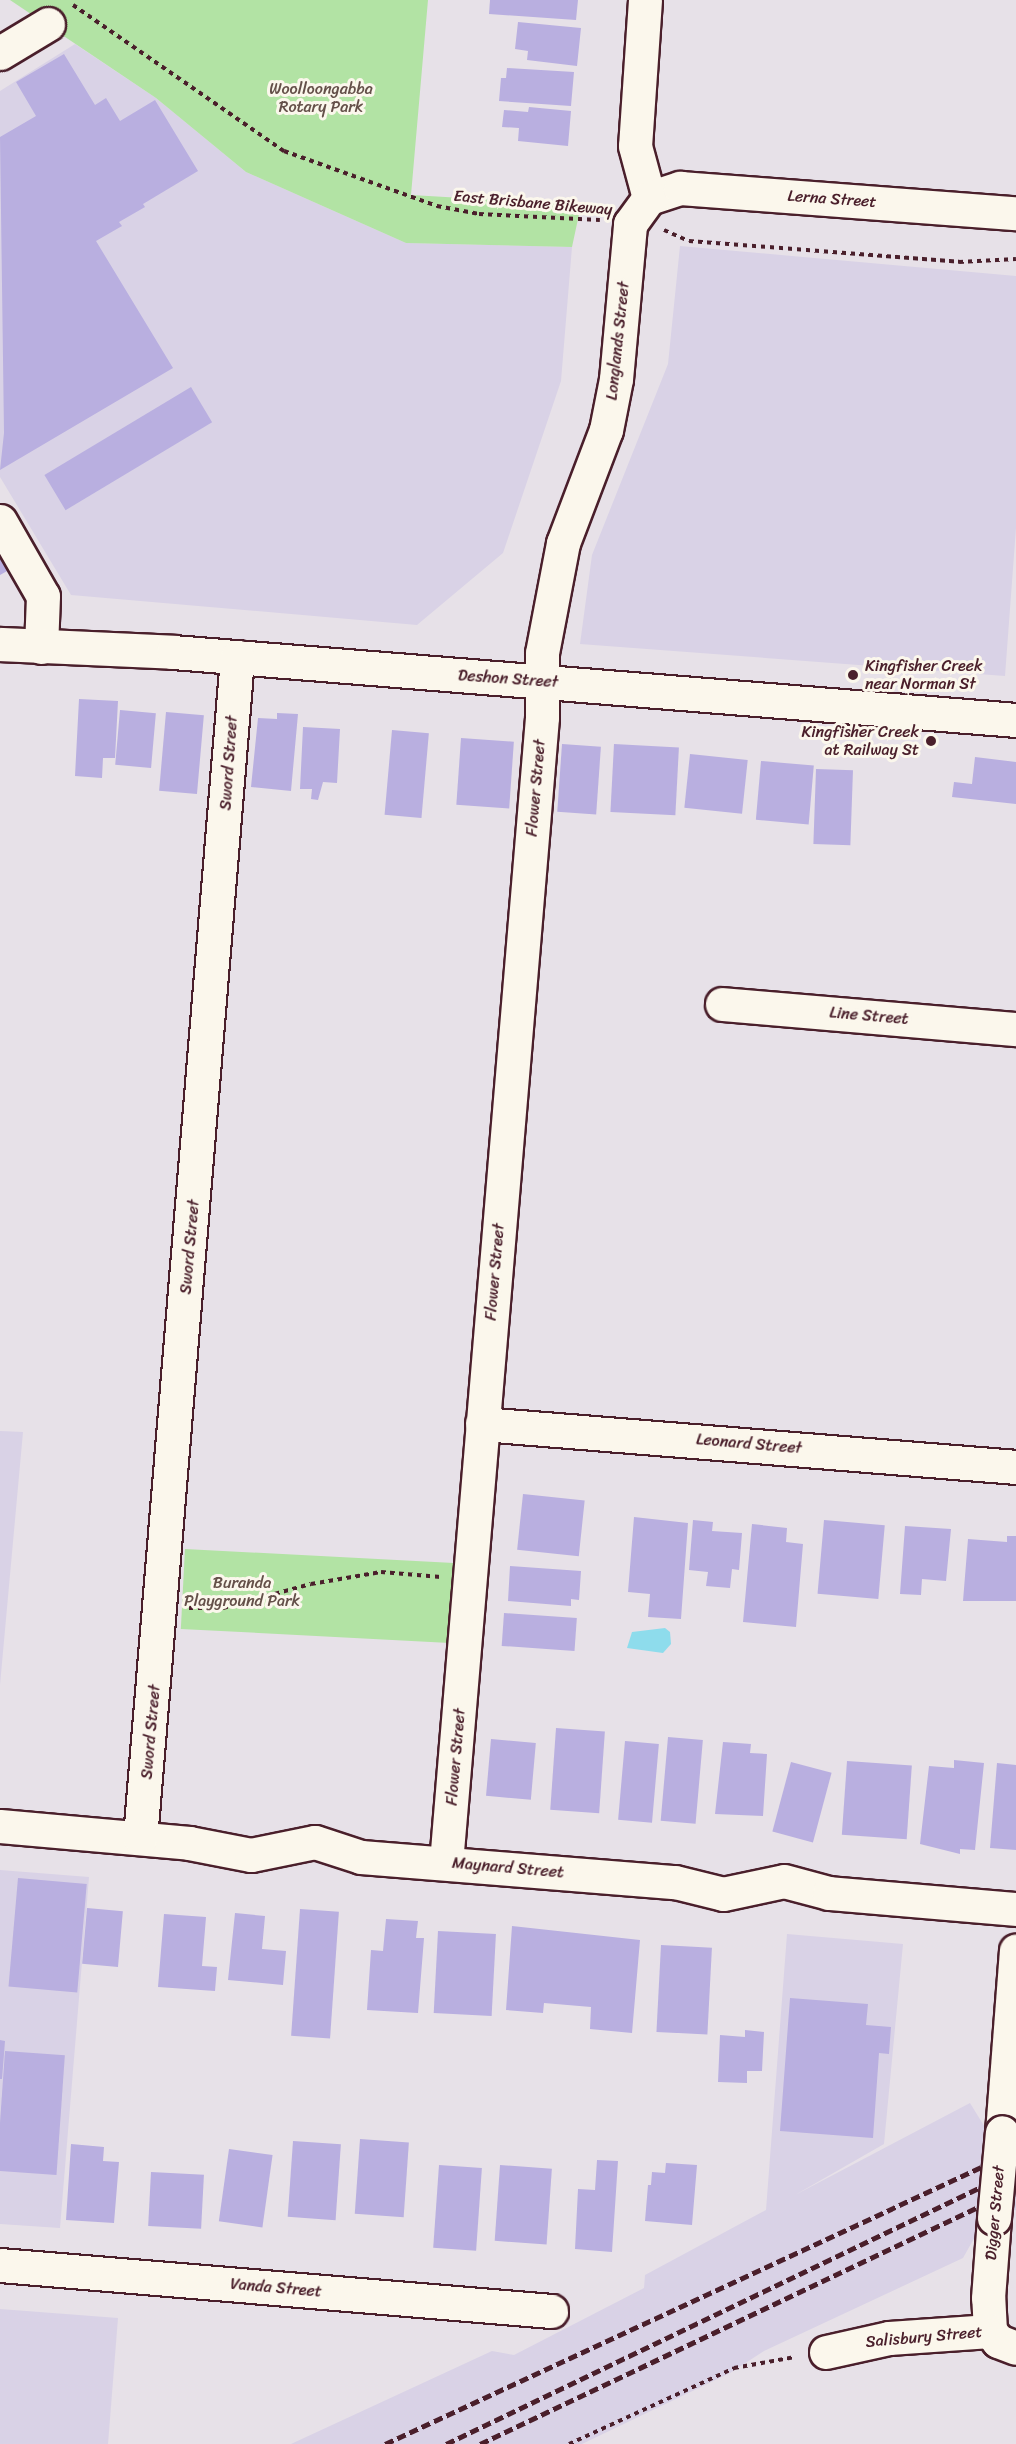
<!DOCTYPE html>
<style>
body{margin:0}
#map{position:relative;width:1016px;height:2444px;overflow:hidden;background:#e7e1e8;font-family:Sriracha,sans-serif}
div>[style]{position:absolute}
.built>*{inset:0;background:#d9d2e6}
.green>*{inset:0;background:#b2e3a4;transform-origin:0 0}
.water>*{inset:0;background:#8edcec}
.building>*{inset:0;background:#b9afe0;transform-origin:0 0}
.path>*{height:4px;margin-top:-2px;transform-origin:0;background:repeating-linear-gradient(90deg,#4a1f2b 0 4.5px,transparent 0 9px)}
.roads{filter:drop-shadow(2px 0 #4a1f2b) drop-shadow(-2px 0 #4a1f2b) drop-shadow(0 2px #4a1f2b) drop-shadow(0 -2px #4a1f2b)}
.minor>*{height:33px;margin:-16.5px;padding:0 16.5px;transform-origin:16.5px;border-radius:16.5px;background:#fbf7ec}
.rail>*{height:4.5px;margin-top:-2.25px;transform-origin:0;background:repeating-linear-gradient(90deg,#4a1f2b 0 9px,transparent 0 13.5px)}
.bridges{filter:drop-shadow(2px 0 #4a1f2b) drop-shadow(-2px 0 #4a1f2b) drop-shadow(0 2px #4a1f2b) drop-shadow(0 -2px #4a1f2b)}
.minor-bridge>*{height:33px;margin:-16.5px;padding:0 16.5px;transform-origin:16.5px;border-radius:16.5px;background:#fbf7ec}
.dots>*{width:16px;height:16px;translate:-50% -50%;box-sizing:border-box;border:3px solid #fbf7ec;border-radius:50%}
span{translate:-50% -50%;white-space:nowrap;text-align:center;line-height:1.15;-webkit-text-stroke:6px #fbf7ec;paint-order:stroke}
.park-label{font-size:16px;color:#645049}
.street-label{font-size:16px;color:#4a1f2b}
.poi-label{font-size:16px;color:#4a1f2b}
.left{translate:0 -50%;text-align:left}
.right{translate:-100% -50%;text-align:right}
</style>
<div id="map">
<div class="built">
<div style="clip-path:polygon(75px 44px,156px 98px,246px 172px,406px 243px,572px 247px,561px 381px,503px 553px,417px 625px,71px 595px,0 477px,0 91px)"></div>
<div style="clip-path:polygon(680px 246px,1016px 276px,1016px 528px,1005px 676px,580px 644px,592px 555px,668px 364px)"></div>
<div style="clip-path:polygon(0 1431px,23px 1432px,0 1685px)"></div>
<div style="clip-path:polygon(0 1870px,89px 1877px,60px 2228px,0 2224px)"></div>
<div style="clip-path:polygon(787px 1934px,903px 1944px,884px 2144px,795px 2195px,970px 2103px,986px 2129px,1016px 2120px,1016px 2210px,977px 2222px,976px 2235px,963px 2258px,764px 2351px,730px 2373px,582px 2444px,291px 2444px,492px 2351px,514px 2355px,644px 2288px,645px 2275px,766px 2210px)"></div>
<div style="clip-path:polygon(0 2309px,118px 2318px,108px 2444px,0 2444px)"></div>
</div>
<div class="green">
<div style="clip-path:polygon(10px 0,428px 0,411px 195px,581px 205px,572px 247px,406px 243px,246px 172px,156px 98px)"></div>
<div style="left:185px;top:1549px;width:274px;height:80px;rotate:3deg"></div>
</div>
<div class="water">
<div style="clip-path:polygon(665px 1628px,670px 1632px,671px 1644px,663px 1653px,627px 1648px,632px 1632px)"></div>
</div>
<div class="building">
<div style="clip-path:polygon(490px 0,578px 0,576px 20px,489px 14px)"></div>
<div style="clip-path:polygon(518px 22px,581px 28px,577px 66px,527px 60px,528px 51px,515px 49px)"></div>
<div style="clip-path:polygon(64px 54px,95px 105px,106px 98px,120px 121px,155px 100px,198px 171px,143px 204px,145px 207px,119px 222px,122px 226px,96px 241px,173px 368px,0 470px,4px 433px,0 137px,36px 116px,16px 82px)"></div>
<div style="clip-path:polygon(507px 68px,574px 72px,571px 106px,499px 101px,501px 78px,506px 78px)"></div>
<div style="clip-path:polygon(529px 107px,571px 111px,568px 146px,518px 141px,519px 128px,502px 127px,504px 110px,528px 112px)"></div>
<div style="left:191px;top:387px;width:41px;height:171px;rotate:59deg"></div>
<div style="clip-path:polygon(0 554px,9px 570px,0 575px)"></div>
<div style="clip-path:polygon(79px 699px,118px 701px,115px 758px,103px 758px,102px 778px,75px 776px)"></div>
<div style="left:120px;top:710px;width:36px;height:55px;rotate:5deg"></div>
<div style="left:166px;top:712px;width:38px;height:79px;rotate:5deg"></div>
<div style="clip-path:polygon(277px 713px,298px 714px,291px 791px,251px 787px,258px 718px,277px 719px)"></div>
<div style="clip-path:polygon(303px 727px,340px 729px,337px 783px,323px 782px,318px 800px,311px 799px,312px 789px,300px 789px)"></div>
<div style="left:392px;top:730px;width:37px;height:85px;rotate:5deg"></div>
<div style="left:461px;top:738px;width:53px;height:67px;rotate:4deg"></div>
<div style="left:562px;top:744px;width:39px;height:68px;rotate:4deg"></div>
<div style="left:614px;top:744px;width:65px;height:68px;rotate:3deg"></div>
<div style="left:690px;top:754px;width:58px;height:54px;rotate:6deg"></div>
<div style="clip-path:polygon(975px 757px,1016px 762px,1016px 804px,952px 797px,954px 782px,972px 784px)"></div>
<div style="left:761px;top:761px;width:53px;height:59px;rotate:5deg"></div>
<div style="left:816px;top:769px;width:37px;height:75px;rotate:2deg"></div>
<div style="left:523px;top:1494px;width:62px;height:56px;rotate:6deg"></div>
<div style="clip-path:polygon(634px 1517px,688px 1523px,681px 1619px,648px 1617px,650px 1594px,628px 1592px)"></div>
<div style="clip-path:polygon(693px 1520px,713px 1522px,712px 1531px,742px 1533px,739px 1570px,732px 1569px,730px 1588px,706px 1586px,708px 1572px,689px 1570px)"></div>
<div style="left:824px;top:1520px;width:61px;height:74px;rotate:5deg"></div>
<div style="clip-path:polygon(752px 1524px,787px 1528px,786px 1542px,803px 1544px,796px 1627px,743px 1622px)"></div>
<div style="clip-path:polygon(905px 1526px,951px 1529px,946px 1581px,922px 1579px,921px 1595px,900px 1594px)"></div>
<div style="clip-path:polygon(1007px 1536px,1016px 1536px,1016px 1601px,963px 1601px,968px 1539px,1007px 1542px)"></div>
<div style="clip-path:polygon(510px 1566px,581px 1571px,579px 1600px,571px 1599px,571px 1606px,508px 1601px)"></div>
<div style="left:504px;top:1613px;width:73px;height:33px;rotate:4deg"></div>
<div style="left:556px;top:1728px;width:49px;height:82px;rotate:4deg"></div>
<div style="left:668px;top:1737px;width:35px;height:84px;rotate:5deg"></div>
<div style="left:491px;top:1739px;width:45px;height:57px;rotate:5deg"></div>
<div style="left:625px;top:1741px;width:34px;height:79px;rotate:5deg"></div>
<div style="clip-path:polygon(723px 1742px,751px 1744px,750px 1753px,767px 1754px,763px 1816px,715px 1814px)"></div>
<div style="clip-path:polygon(954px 1760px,984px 1763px,975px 1850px,960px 1849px,960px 1854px,920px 1844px,929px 1766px,954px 1768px)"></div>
<div style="left:847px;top:1761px;width:65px;height:74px;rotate:4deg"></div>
<div style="left:791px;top:1762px;width:42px;height:72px;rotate:15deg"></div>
<div style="clip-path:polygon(997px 1763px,1016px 1765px,1016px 1850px,990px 1848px)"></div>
<div style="left:18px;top:1878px;width:69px;height:109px;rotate:5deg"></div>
<div style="left:87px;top:1908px;width:36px;height:56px;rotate:5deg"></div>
<div style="left:300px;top:1909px;width:39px;height:127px;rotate:4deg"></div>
<div style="clip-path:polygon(235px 1913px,265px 1916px,262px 1949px,286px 1951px,283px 1985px,228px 1980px)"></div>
<div style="clip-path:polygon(164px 1914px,206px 1917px,202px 1966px,217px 1967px,215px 1991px,158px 1987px)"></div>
<div style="clip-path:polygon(386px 1919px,418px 1921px,416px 1938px,424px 1938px,418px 2013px,367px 2010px,371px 1950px,383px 1951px)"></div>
<div style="clip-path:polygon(512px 1926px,640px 1940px,632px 2033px,590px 2029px,591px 2007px,544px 2003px,543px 2013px,506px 2010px)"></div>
<div style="left:438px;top:1931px;width:58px;height:82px;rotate:3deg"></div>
<div style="left:661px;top:1945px;width:51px;height:87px;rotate:3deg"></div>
<div style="clip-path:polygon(790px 1998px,868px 2004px,866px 2025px,891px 2027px,889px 2054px,879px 2053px,873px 2138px,780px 2131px)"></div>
<div style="clip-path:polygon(745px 2030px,764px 2032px,762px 2071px,747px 2071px,747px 2083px,718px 2082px,720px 2035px,745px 2037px)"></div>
<div style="clip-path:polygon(0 2040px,5px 2041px,2px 2079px,0 2079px)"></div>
<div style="left:5px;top:2051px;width:60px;height:120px;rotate:4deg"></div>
<div style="left:360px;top:2139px;width:49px;height:75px;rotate:4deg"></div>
<div style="left:293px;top:2141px;width:48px;height:76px;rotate:4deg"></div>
<div style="clip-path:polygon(71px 2144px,104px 2147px,103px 2161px,119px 2162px,114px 2223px,66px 2220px)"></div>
<div style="left:229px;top:2149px;width:44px;height:73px;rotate:8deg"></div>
<div style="clip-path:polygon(597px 2160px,618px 2161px,612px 2252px,575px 2249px,578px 2189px,595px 2190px)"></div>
<div style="clip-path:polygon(666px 2163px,697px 2165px,692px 2225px,645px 2221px,648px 2185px,651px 2185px,652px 2172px,665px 2173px)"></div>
<div style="left:439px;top:2165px;width:43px;height:83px;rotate:4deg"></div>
<div style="left:500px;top:2165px;width:52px;height:76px;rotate:4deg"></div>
<div style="left:151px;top:2172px;width:53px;height:54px;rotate:3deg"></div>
</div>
<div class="path">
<div style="left:73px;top:5px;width:257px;rotate:34.7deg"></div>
<div style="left:284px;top:151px;width:163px;rotate:19.8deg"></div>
<div style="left:437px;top:206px;width:43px;rotate:10.8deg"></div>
<div style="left:479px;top:214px;width:121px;rotate:2.8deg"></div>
<div style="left:664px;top:230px;width:27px;rotate:24deg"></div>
<div style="left:689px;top:241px;width:271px;rotate:4.4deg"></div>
<div style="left:959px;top:262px;width:57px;rotate:-3deg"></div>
<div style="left:189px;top:1608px;width:34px"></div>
<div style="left:223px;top:1608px;width:91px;rotate:-15.3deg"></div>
<div style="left:311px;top:1584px;width:71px;rotate:-9.7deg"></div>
<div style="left:381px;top:1572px;width:60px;rotate:4.8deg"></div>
<div style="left:569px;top:2444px;width:182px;rotate:-24.7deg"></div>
<div style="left:734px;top:2368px;width:62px;rotate:-10.2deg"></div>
</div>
<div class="roads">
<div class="minor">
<div style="left:645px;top:0;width:146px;rotate:93.9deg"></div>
<div style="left:635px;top:146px;width:54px;rotate:74.9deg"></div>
<div style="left:0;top:53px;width:56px;rotate:-31.1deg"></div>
<div style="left:0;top:521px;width:86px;rotate:60.2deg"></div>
<div style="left:43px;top:596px;width:51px;rotate:92.2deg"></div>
<div style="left:0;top:644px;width:173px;rotate:2.6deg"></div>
<div style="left:173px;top:652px;width:846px;rotate:4.61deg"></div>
<div style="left:722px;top:1004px;width:295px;rotate:4.9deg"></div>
<div style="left:482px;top:1424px;width:536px;rotate:4.6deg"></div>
<div style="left:0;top:1826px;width:190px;rotate:5.1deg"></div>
<div style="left:189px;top:1843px;width:63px;rotate:11deg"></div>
<div style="left:251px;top:1855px;width:65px;rotate:-11.5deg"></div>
<div style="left:315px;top:1842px;width:48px;rotate:18.1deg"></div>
<div style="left:361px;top:1857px;width:315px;rotate:4.6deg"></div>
<div style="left:675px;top:1882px;width:49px;rotate:14deg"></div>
<div style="left:723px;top:1894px;width:62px;rotate:-12deg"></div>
<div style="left:784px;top:1881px;width:47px;rotate:14.9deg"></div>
<div style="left:829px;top:1893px;width:188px;rotate:4.9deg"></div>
<div style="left:140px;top:1838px;width:1185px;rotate:-85.3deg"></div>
<div style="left:446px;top:1863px;width:1150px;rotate:-85.21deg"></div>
<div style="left:542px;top:717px;width:64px;rotate:-90deg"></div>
<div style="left:542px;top:653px;width:112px;rotate:-79.2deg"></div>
<div style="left:563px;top:543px;width:121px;rotate:-69.2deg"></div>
<div style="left:606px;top:430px;width:52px;rotate:-78.9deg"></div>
<div style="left:616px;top:379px;width:156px;rotate:-84.8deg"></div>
<div style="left:630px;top:224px;width:32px;rotate:-54deg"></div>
<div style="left:649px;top:198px;width:33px;rotate:-18deg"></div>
<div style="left:680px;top:188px;width:337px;rotate:4.3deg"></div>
<div style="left:1002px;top:2132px;width:182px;rotate:-85.6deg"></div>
<div style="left:0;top:2265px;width:553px;rotate:4.77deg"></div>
<div style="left:990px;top:2331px;width:33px;rotate:-93deg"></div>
<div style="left:988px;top:2298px;width:80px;rotate:-85.7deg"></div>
<div style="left:826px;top:2352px;width:65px;rotate:-12.5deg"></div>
<div style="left:889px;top:2338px;width:101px;rotate:-4deg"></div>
<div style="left:990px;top:2331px;width:13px;rotate:51deg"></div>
<div style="left:998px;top:2341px;width:19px;rotate:21deg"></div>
</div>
</div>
<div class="rail">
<div style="left:385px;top:2444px;width:696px;rotate:-24.91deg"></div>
<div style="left:446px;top:2444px;width:632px;rotate:-25.67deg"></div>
<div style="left:480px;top:2444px;width:594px;rotate:-25.44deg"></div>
</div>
<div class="bridges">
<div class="minor-bridge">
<div style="left:994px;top:2218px;width:86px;rotate:-84.7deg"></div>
</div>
</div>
<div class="dots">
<div style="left:853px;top:675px;background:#4a1f2b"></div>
<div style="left:931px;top:741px;background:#4a1f2b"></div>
</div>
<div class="park-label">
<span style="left:321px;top:98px">Woolloongabba<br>Rotary Park</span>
<span style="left:242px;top:1592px">Buranda<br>Playground Park</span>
</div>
<div class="street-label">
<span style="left:832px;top:199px;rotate:4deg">Lerna Street</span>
<span style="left:533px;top:203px;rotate:5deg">East Brisbane Bikeway</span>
<span style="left:618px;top:341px;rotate:-84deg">Longlands Street</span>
<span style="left:508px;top:679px;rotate:4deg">Deshon Street</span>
<span style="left:229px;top:763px;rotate:-86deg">Sword Street</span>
<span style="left:536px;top:788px;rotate:-85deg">Flower Street</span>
<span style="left:869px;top:1016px;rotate:5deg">Line Street</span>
<span style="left:190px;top:1247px;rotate:-85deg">Sword Street</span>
<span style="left:495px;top:1272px;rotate:-85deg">Flower Street</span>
<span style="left:749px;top:1444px;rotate:5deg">Leonard Street</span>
<span style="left:151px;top:1732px;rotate:-85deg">Sword Street</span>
<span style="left:456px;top:1757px;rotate:-85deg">Flower Street</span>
<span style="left:508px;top:1868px;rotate:5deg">Maynard Street</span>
<span style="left:995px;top:2213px;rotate:-85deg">Digger Street</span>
<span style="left:276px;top:2288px;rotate:5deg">Vanda Street</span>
<span style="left:924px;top:2337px;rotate:-5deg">Salisbury Street</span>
</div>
<div class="poi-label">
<span class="left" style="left:865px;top:675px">Kingfisher Creek<br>near Norman St</span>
<span class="right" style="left:919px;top:741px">Kingfisher Creek<br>at Railway St</span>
</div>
</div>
